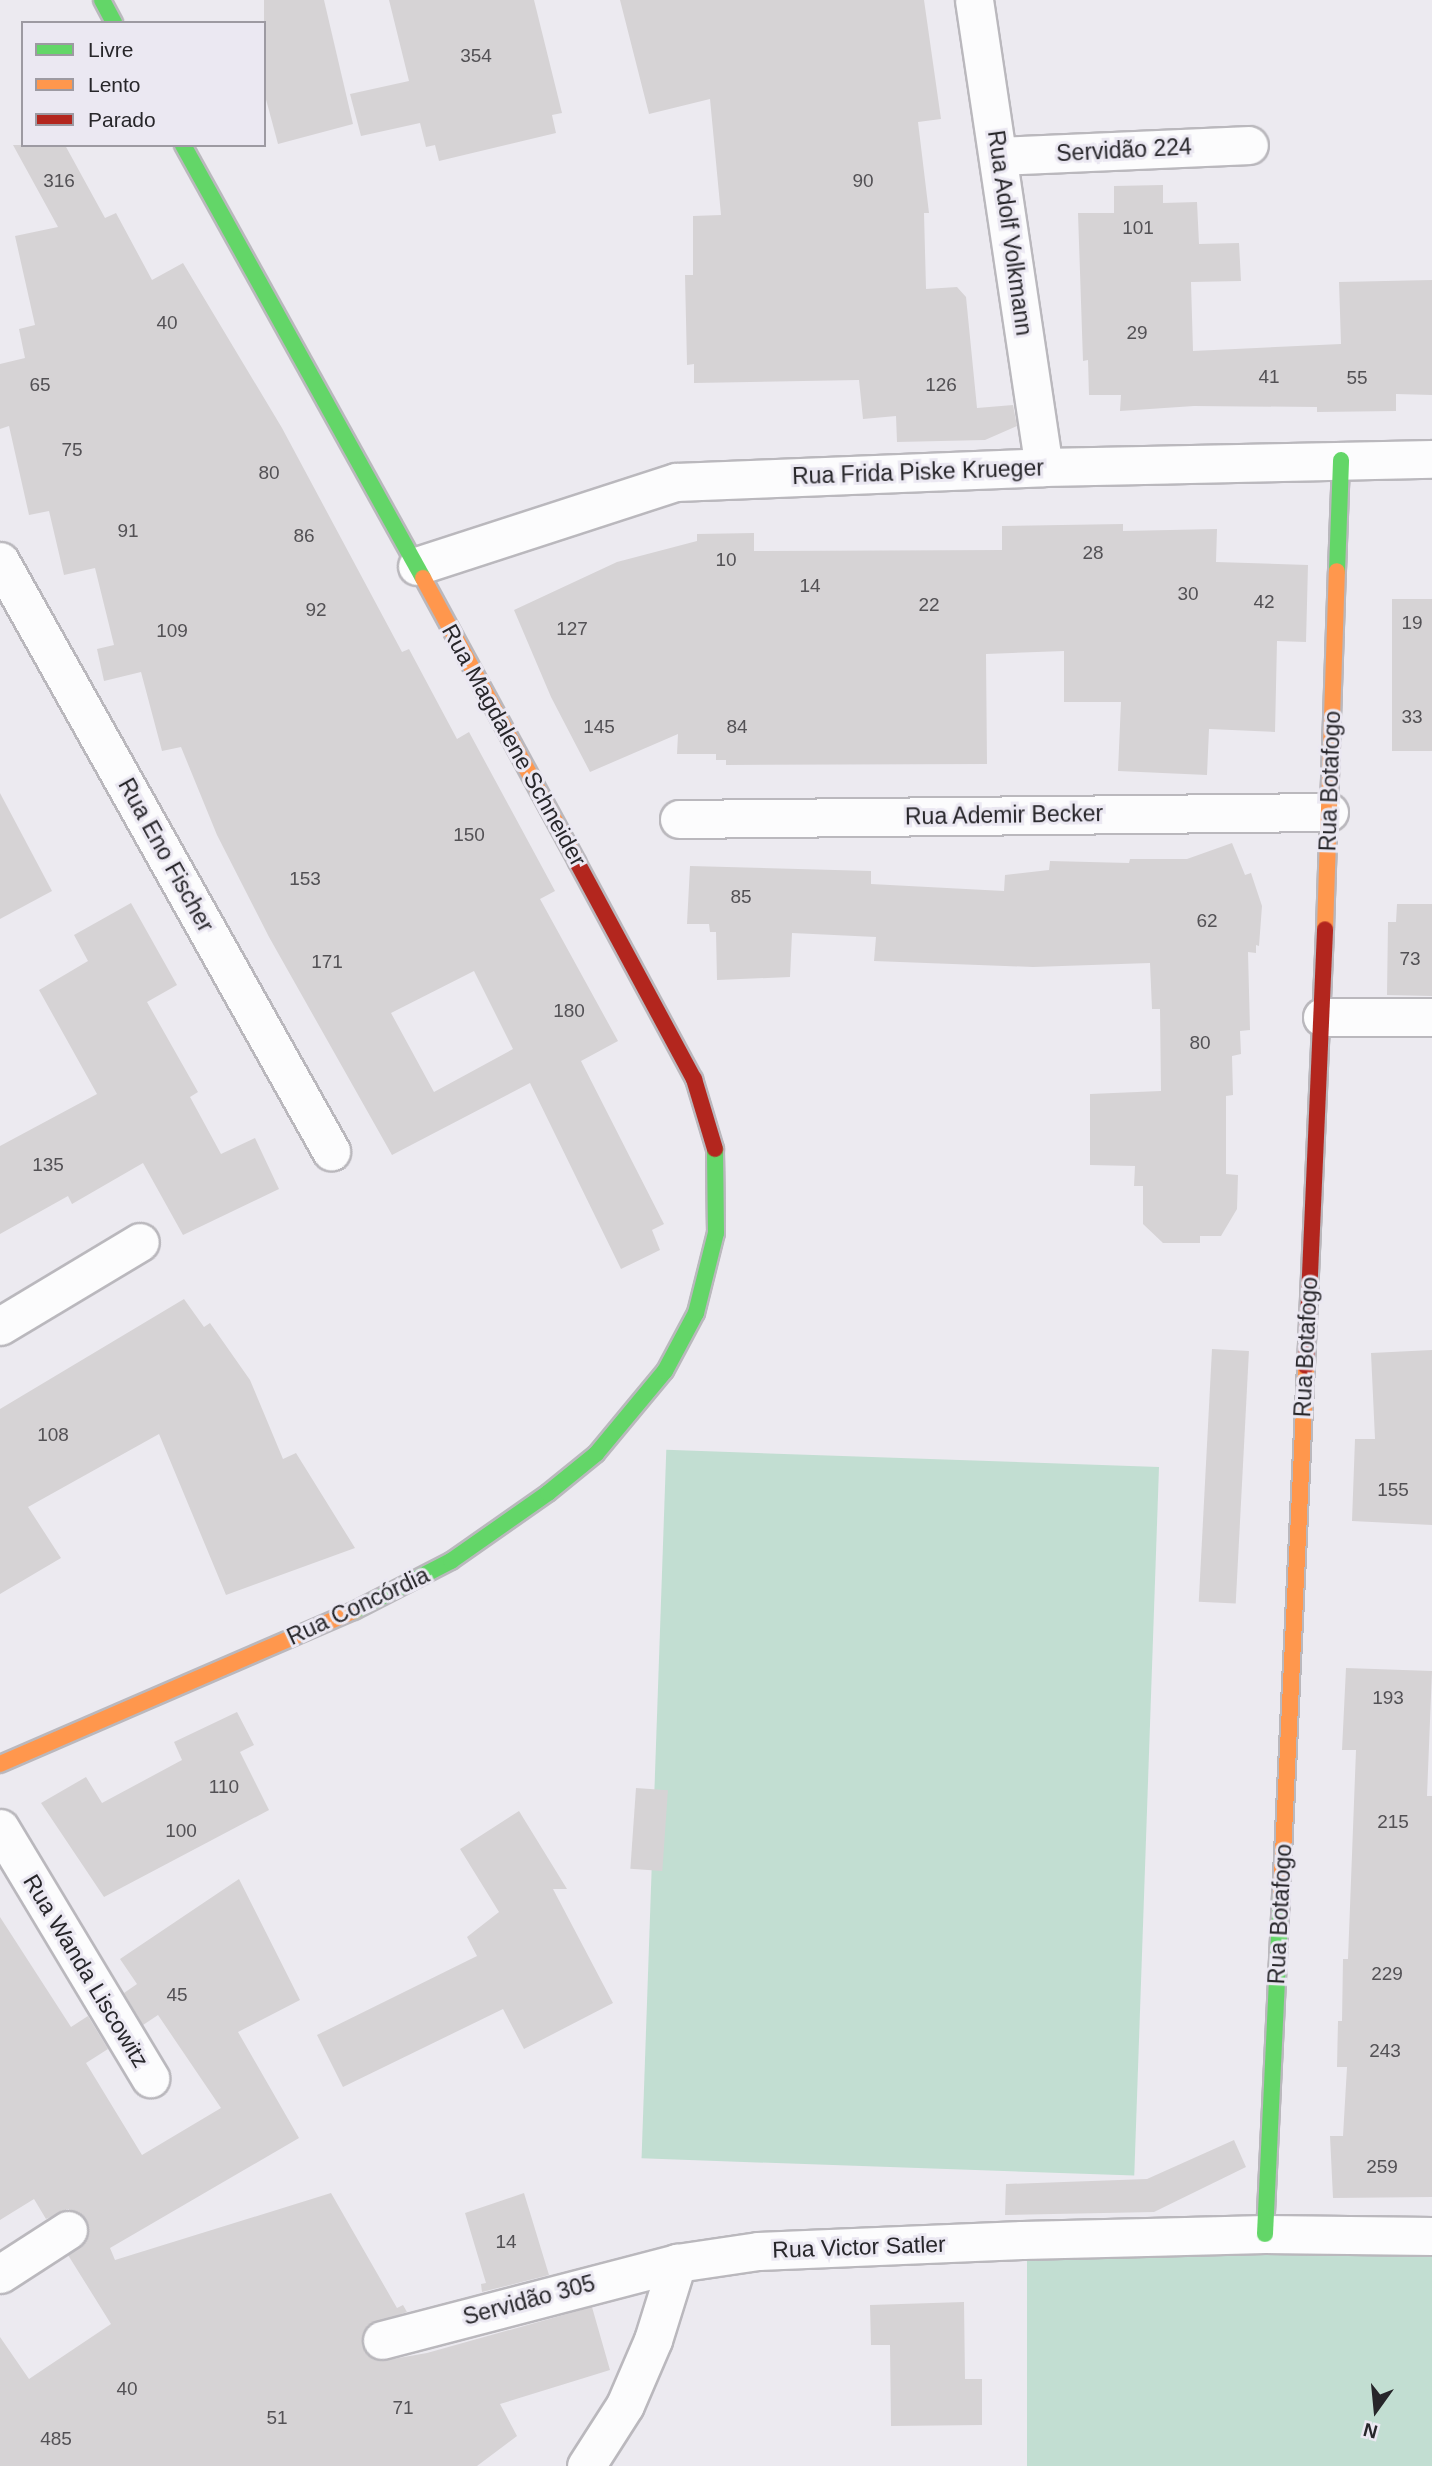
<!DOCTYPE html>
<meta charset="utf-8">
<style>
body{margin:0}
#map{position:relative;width:1432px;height:2466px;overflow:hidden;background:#eceaf0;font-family:Arial,sans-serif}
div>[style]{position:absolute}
.green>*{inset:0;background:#c2ded2;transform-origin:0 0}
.building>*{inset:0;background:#d6d3d5;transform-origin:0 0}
.roads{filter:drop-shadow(2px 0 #bab8bd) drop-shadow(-2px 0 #bab8bd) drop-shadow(0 2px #bab8bd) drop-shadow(0 -2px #bab8bd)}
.street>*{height:37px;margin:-18.5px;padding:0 18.5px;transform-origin:18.5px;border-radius:18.5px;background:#fcfcfd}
.fast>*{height:16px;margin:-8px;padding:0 8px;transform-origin:8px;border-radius:8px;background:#63d668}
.slow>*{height:16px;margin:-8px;padding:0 8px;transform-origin:8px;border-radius:8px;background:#ff974d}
.jam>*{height:16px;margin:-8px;padding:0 8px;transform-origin:8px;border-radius:8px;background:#b3261e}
span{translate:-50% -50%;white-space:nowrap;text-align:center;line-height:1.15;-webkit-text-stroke:6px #ebe8f2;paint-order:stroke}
.number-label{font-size:19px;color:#535155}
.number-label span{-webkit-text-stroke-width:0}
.street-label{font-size:23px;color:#27262a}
.legend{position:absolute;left:21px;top:21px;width:245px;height:126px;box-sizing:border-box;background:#ebe8f2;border:2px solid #9d9aa2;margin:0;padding:9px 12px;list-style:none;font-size:21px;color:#27262a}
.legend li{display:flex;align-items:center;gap:14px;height:35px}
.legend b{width:35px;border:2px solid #9d9aa2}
.north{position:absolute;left:1341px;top:2375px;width:70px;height:70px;-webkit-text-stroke:5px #ebe8f2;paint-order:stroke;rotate:195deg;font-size:19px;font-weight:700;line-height:28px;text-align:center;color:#27262a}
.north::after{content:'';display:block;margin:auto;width:24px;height:32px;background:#27262a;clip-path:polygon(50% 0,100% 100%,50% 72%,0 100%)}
</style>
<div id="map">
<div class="green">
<div style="left:1159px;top:1467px;width:709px;height:493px;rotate:92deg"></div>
<div style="left:1432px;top:2255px;width:211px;height:405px;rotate:90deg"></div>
</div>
<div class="building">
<div style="clip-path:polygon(264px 0,324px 0,353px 124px,278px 144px,264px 92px)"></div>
<div style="clip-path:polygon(389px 0,534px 0,562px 113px,552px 115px,556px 133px,439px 161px,435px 145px,426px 147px,420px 123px,361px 136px,350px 94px,409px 81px)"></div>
<div style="clip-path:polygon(620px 0,924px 0,941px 119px,918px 122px,929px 213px,924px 213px,926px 289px,957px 287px,966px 297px,977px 408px,1013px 405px,1017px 426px,985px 440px,897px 442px,896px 416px,863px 419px,859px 380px,694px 383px,694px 364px,687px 365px,685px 275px,693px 275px,693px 216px,721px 215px,710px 99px,649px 114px)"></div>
<div style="clip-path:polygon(evenodd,13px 145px,65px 145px,105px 218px,116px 213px,152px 280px,183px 263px,282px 428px,402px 652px,409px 649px,457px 739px,469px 732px,555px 891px,540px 899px,618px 1041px,581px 1061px,664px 1224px,652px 1230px,660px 1250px,621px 1269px,530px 1083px,392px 1155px,269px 937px,217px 835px,181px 747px,162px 751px,141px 672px,104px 681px,97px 649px,114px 645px,95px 568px,64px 575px,49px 511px,29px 515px,9px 426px,0 429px,0 364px,25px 358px,19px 329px,35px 325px,15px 236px,58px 227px,13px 145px,474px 971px,513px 1049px,434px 1092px,391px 1013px,474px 971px)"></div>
<div style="clip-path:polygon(1163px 185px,1163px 203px,1197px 202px,1199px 244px,1239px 243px,1241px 281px,1191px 282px,1193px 351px,1341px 344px,1339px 282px,1432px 280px,1432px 395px,1396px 394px,1396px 411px,1317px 412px,1317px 407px,1194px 406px,1120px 411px,1121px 395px,1089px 395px,1088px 360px,1083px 361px,1078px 213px,1114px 213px,1114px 186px)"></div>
<div style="clip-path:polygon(1123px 524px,1123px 531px,1217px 529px,1216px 562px,1308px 565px,1306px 642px,1277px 641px,1275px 732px,1209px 729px,1207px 775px,1118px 771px,1121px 702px,1064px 702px,1064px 651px,986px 654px,987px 764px,726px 765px,726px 760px,716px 760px,716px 754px,677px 754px,678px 734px,590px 772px,551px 697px,514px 610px,617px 562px,697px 541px,697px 534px,754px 533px,754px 551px,1002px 550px,1002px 526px)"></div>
<div style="left:1392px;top:599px;width:40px;height:152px"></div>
<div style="clip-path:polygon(0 793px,52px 891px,0 919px)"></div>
<div style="clip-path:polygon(1232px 843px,1245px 875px,1251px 873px,1262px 906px,1259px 946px,1256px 945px,1256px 953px,1248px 952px,1250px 1030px,1240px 1031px,1241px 1054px,1232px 1056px,1233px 1095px,1226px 1096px,1226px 1174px,1238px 1175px,1237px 1209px,1221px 1236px,1200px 1236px,1200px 1243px,1163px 1243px,1143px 1224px,1143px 1186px,1134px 1186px,1135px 1166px,1090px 1165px,1090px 1094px,1161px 1091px,1160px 1009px,1152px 1009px,1150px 963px,1033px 967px,874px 961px,876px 937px,792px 933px,790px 977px,717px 980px,716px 932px,710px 932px,709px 924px,687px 924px,690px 866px,871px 871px,871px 884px,1004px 891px,1005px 875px,1049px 870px,1050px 861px,1129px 863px,1130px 859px,1187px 859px)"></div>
<div style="clip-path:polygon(131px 903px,177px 985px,147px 1002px,198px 1092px,190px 1097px,221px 1154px,255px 1138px,279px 1189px,183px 1235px,143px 1163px,72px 1204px,68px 1196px,0 1234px,0 1146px,97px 1094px,39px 990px,88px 961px,74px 935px)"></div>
<div style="clip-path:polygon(1397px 904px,1432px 904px,1432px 996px,1387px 995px,1388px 922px,1396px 922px)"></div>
<div style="clip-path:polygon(184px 1299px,204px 1327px,210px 1323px,250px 1380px,283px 1459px,296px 1453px,355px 1548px,226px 1595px,159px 1434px,28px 1507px,61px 1558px,0 1594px,0 1409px)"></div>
<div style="left:1212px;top:1349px;width:37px;height:253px;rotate:3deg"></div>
<div style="clip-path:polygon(1432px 1350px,1432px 1525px,1352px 1521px,1355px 1439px,1375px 1439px,1371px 1353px)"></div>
<div style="clip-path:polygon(1346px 1668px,1432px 1671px,1427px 1796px,1432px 1796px,1432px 2197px,1333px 2198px,1330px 2136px,1343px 2136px,1347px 2067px,1337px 2067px,1338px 2021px,1342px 2021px,1343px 1959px,1348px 1959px,1356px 1750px,1342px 1750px)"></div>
<div style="clip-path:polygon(237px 1712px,254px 1745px,240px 1752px,269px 1810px,104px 1897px,41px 1803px,86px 1777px,102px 1803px,182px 1760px,174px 1742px)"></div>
<div style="left:636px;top:1788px;width:32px;height:81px;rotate:4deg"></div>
<div style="clip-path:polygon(519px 1811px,567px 1889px,553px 1889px,613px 2003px,524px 2049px,503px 2009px,343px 2087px,317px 2035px,477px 1956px,467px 1937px,499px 1912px,460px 1849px)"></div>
<div style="clip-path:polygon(239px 1879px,300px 2000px,238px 2032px,299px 2138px,110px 2248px,115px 2260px,331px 2193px,397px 2308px,403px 2305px,407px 2312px,367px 2326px,362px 2345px,368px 2355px,387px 2360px,427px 2353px,592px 2307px,610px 2370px,500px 2404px,517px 2436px,477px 2466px,0 2466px,0 2337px,29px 2379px,111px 2324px,68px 2255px,87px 2239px,85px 2218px,68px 2209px,46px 2219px,34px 2199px,0 2220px,0 1917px,71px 2027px,88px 2016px,108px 2049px,86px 2063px,142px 2155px,221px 2108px,158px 2015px,143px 2025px,124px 1993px,137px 1984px,120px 1959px)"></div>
<div style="clip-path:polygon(1234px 2140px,1246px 2167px,1154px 2212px,1005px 2215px,1006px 2184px,1147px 2179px)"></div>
<div style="clip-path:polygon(524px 2193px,549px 2275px,482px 2292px,481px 2284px,486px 2283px,465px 2213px)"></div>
<div style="clip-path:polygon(964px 2302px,965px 2379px,982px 2379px,982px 2425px,891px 2426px,890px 2345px,871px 2345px,870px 2305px)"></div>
</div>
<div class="roads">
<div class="street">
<div style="left:974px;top:0;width:472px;rotate:81.5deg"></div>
<div style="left:999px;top:156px;width:250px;rotate:-2.5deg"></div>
<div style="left:0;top:561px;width:677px;rotate:60.71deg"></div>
<div style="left:417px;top:566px;width:272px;rotate:-18deg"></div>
<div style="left:676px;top:482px;width:368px;rotate:-2.3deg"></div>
<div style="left:1044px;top:467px;width:388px;rotate:-1.2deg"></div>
<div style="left:679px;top:819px;width:650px;rotate:-0.62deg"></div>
<div style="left:1322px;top:1017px;width:110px"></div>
<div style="left:0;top:1326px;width:163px;rotate:-31deg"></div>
<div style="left:0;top:1828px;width:292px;rotate:59deg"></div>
<div style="left:0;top:2274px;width:81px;rotate:-32.9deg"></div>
<div style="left:382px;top:2340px;width:305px;rotate:-14.6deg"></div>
<div style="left:586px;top:2466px;width:72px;rotate:-57.4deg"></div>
<div style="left:625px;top:2405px;width:71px;rotate:-66.7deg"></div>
<div style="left:653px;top:2340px;width:81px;rotate:-72.7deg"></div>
<div style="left:677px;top:2263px;width:82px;rotate:-8.4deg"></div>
<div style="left:758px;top:2251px;width:264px;rotate:-2.4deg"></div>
<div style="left:1022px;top:2240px;width:243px;rotate:-1.4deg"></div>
<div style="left:1265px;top:2234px;width:167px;rotate:0.7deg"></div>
</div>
<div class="fast">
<div style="left:102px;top:0;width:26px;rotate:62deg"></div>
<div style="left:183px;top:145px;width:495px;rotate:61deg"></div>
<div style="left:1337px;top:571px;width:111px;rotate:-87.9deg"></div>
<div style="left:354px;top:1611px;width:109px;rotate:-27.3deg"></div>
<div style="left:451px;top:1561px;width:118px;rotate:-35deg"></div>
<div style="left:548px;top:1493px;width:62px;rotate:-39.1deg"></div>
<div style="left:596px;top:1454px;width:108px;rotate:-50.3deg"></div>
<div style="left:665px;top:1371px;width:66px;rotate:-61.9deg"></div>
<div style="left:696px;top:1313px;width:82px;rotate:-76deg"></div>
<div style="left:716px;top:1233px;width:84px;rotate:-90.7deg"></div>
<div style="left:1265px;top:2234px;width:338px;rotate:-87.3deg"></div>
</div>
<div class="slow">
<div style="left:423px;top:578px;width:323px;rotate:61.5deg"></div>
<div style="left:1325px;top:929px;width:358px;rotate:-88.1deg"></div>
<div style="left:0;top:1764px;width:386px;rotate:-23.4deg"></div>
<div style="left:1281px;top:1896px;width:531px;rotate:-87.3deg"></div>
</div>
<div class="jam">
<div style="left:577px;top:862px;width:247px;rotate:61.7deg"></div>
<div style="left:694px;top:1079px;width:73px;rotate:73.3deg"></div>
<div style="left:1306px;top:1366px;width:437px;rotate:-87.5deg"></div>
</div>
</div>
<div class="number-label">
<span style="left:476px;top:56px">354</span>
<span style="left:59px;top:181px">316</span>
<span style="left:863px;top:181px">90</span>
<span style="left:1138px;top:228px">101</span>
<span style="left:167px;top:323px">40</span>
<span style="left:1137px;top:333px">29</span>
<span style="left:1269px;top:377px">41</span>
<span style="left:1357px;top:378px">55</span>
<span style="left:40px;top:385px">65</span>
<span style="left:941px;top:385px">126</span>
<span style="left:72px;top:450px">75</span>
<span style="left:269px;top:473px">80</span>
<span style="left:128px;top:531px">91</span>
<span style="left:304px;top:536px">86</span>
<span style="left:1093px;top:553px">28</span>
<span style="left:726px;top:560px">10</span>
<span style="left:810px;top:586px">14</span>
<span style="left:1188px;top:594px">30</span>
<span style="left:1264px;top:602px">42</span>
<span style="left:929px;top:605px">22</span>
<span style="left:316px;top:610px">92</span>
<span style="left:1412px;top:623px">19</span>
<span style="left:572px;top:629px">127</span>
<span style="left:172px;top:631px">109</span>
<span style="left:1412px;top:717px">33</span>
<span style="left:599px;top:727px">145</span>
<span style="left:737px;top:727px">84</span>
<span style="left:469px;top:835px">150</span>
<span style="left:305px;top:879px">153</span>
<span style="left:741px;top:897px">85</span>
<span style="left:1207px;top:921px">62</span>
<span style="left:1410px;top:959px">73</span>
<span style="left:327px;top:962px">171</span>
<span style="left:569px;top:1011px">180</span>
<span style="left:1200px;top:1043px">80</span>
<span style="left:48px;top:1165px">135</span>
<span style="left:53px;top:1435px">108</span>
<span style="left:1393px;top:1490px">155</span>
<span style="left:1388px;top:1698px">193</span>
<span style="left:224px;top:1787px">110</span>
<span style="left:1393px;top:1822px">215</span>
<span style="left:181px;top:1831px">100</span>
<span style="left:1387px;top:1974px">229</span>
<span style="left:177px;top:1995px">45</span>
<span style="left:1385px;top:2051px">243</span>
<span style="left:1382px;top:2167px">259</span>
<span style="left:506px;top:2242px">14</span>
<span style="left:127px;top:2389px">40</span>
<span style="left:403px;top:2408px">71</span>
<span style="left:277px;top:2418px">51</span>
<span style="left:56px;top:2439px">485</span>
</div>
<div class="street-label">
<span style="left:1124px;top:150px;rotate:-3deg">Servidão 224</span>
<span style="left:1010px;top:233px;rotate:82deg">Rua Adolf Volkmann</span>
<span style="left:918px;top:472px;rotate:-2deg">Rua Frida Piske Krueger</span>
<span style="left:514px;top:745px;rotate:61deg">Rua Magdalene Schneider</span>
<span style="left:1330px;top:781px;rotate:-88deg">Rua Botafogo</span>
<span style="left:1004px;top:815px;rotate:-1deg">Rua Ademir Becker</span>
<span style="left:166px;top:855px;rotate:61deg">Rua Eno Fischer</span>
<span style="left:1306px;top:1347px;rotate:-87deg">Rua Botafogo</span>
<span style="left:358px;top:1606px;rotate:-25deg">Rua Concórdia</span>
<span style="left:1280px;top:1914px;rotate:-87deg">Rua Botafogo</span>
<span style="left:86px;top:1971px;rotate:59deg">Rua Wanda Liscowitz</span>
<span style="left:859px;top:2247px;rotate:-2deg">Rua Victor Satler</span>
<span style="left:529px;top:2300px;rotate:-15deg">Servidão 305</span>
</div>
<ul class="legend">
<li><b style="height:9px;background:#63d668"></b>Livre</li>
<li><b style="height:9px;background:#ff974d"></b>Lento</li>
<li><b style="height:9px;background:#b3261e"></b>Parado</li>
</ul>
<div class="north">N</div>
</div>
